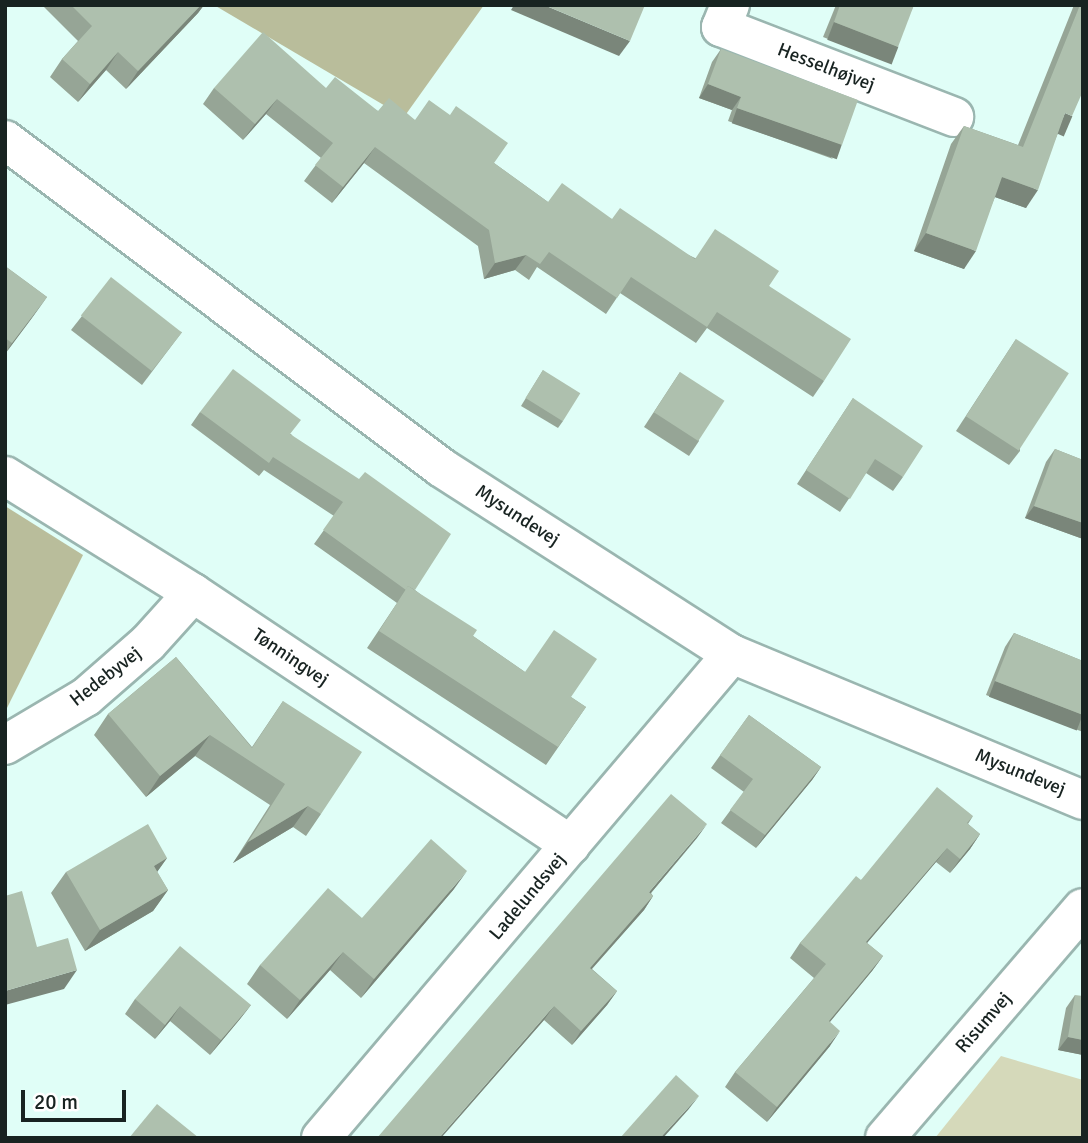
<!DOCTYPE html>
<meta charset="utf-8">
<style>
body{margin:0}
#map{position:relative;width:1088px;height:1143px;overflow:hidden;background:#e0fef7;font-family:Signika,sans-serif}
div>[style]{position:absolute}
.green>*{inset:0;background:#d5d9ba}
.forest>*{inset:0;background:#b9bd9b}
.roads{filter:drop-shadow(2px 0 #9ab6b0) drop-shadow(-2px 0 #9ab6b0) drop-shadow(0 2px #9ab6b0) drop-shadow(0 -2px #9ab6b0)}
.minor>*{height:38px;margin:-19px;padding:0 19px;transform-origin:19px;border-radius:19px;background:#fff}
.wall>*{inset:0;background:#96a596}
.shaded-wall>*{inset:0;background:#7a867a;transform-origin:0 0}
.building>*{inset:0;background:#aec0ae;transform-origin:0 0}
span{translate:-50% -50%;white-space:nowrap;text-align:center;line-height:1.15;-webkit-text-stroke:5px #fff;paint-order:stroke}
.street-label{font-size:19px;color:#182321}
.frame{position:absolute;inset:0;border:7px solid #182321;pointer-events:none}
.scale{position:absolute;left:21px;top:1090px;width:105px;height:32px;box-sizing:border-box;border:4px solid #182321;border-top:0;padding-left:9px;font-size:21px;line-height:24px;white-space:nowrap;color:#182321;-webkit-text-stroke:5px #fff;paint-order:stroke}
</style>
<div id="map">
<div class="green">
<div style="clip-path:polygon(1001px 1056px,1083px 1080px,1083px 1138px,935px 1138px)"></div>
</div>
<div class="forest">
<div style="clip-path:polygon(214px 5px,484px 5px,404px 117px)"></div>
<div style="clip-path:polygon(5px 506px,83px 555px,5px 712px)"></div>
</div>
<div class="roads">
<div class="minor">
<div style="left:730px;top:5px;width:24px;rotate:112deg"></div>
<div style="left:721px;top:27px;width:250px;rotate:21.1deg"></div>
<div style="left:5px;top:140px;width:546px;rotate:36.89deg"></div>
<div style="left:442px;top:468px;width:345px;rotate:32.7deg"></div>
<div style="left:732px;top:654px;width:380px;rotate:22.6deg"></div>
<div style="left:5px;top:476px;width:221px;rotate:31.9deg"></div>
<div style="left:193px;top:593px;width:454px;rotate:33.7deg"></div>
<div style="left:5px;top:745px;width:94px;rotate:-30.7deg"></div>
<div style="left:86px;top:697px;width:82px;rotate:-41.1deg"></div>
<div style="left:148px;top:643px;width:67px;rotate:-48deg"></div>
<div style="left:321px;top:1138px;width:635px;rotate:-49.66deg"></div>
<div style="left:885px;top:1138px;width:303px;rotate:-49.3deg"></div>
</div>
</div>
<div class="wall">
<div style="clip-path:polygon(42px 5px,204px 5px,198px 13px,126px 89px,106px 70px,78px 102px,50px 77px,62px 59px,78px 41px)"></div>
<div style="clip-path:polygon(836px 5px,914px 5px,887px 62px,823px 37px)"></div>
<div style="clip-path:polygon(1074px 5px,1083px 5px,1060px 134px,1058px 133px,1026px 208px,995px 197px,964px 269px,914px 251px,951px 144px,964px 126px,1018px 145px)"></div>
<div style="clip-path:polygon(721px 49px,833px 159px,728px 121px,732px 110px,699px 98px,712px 62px)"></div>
<div style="clip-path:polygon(214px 88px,326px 88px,378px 111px,415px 120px,494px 163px,548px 202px,612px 219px,695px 258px,769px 286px,824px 381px,813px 397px,707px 328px,696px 343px,620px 293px,606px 314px,537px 267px,529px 280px,515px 270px,484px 279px,478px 246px,364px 163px,332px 203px,304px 181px,321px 158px,266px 114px,243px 140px,203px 104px)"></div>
<div style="clip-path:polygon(5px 266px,47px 297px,5px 354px)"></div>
<div style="clip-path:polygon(82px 316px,182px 332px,142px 385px,71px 330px)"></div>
<div style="clip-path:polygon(1016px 339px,1020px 451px,1009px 465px,956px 431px)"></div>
<div style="clip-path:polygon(543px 370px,563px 421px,558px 428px,521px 406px)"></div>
<div style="clip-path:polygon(680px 372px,699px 441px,689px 456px,644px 427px)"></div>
<div style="clip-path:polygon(853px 398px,903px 477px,893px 491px,866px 473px,840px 512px,797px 484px)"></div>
<div style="clip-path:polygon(200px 412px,291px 434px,415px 590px,473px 636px,525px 672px,571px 697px,586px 707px,546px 765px,367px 648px,397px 603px,314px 544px,334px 516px,264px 470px,259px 476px,191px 425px)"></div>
<div style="clip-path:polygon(1055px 449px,1083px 460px,1083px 539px,1025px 518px,1046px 462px)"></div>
<div style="clip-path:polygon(1014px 633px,1083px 661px,1083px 732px,986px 695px,1005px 647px)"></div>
<div style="clip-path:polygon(176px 657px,252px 747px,283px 701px,321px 814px,306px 836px,293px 827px,233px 863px,270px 805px,195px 756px,146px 797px,94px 735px,108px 714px)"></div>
<div style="clip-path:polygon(749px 715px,821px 767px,812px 780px,756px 848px,721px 823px,744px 792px,711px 768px)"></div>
<div style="clip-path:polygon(973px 816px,968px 824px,980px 834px,970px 849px,950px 873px,936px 862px,867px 943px,883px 956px,872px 971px,830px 1022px,830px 1046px,767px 1122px,725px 1087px,735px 1072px,814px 978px,790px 958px,800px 943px,861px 880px)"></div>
<div style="clip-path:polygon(697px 838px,651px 893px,653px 896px,644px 910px,592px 969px,617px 991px,607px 1005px,572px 1045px,544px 1020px,441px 1138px)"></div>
<div style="clip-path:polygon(167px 858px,157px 872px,168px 890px,153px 911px,85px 951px,51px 893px,66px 872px)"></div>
<div style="clip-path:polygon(454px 889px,361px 998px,330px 970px,287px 1019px,247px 984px,260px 965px,362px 918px)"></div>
<div style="clip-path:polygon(1075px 995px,1083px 1055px,1058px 1050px,1066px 1008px)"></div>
<div style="clip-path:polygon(135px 999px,251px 1005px,240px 1019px,210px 1055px,170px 1021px,155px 1039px,125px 1014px)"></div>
</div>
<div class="shaded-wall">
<div style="clip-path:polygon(201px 5px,204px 5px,198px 13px,126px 89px,138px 71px)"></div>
<div style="clip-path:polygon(514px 5px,544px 5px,630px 41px,619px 56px,511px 10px)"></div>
<div style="left:834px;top:22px;width:69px;height:19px;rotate:21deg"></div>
<div style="clip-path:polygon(118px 52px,106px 70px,78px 102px,90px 84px)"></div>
<div style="clip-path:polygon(708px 84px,741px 97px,732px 110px,699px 98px)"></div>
<div style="clip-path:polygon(277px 99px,266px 114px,243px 140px,255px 124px)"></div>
<div style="left:737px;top:108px;width:111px;height:16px;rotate:19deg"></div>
<div style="left:1065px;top:113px;width:8px;height:22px;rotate:23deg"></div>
<div style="clip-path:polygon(375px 147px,364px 163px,332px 203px,343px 187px)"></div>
<div style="clip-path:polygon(1002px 177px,1038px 190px,1026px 208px,989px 195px)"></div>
<div style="clip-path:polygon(926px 233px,976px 251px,964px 269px,914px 251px)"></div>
<div style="clip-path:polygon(526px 255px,515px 270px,484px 279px,495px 263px)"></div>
<div style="clip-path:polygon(47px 297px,32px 318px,5px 354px,12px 343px)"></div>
<div style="clip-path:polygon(1034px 506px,1083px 523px,1083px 539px,1025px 518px)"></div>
<div style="left:995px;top:681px;width:94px;height:17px;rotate:21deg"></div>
<div style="clip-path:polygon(210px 735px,195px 756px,146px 797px,160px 776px)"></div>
<div style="clip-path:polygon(821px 767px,812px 780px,756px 848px,765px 835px)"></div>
<div style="clip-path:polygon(308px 806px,293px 827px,233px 863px,248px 842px)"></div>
<div style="clip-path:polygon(707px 824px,697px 838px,640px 906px,649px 892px)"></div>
<div style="clip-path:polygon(980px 834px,970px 849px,950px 873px,960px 859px)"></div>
<div style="clip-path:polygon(947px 848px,936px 862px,855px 957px,866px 942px)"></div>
<div style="clip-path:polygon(167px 858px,152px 879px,154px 866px)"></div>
<div style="clip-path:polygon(467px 871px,454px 889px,361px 998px,374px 979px)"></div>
<div style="clip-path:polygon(168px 890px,153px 911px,85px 951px,100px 930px)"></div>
<div style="clip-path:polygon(653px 896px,644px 910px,580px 982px,590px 968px)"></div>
<div style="clip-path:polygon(343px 952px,330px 970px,287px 1019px,300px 1000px)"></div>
<div style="clip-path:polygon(883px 956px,872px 971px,818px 1036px,829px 1021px)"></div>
<div style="clip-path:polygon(77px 970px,64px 989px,5px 1005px,5px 991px)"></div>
<div style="clip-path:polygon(617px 991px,607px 1005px,572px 1045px,581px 1031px)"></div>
<div style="clip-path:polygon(251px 1005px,240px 1019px,210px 1055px,221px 1040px)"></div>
<div style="clip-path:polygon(180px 1006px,170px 1021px,155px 1039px,165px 1025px)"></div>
<div style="clip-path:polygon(554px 1006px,544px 1020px,441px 1138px,439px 1138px)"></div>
<div style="clip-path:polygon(840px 1031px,830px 1046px,767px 1122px,777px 1107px)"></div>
<div style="clip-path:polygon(1068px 1037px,1083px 1040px,1083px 1055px,1058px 1050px)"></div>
<div style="clip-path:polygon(699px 1096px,688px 1110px,663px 1138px,660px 1138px)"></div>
</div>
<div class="building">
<div style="clip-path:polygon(71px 5px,201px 5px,138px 71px,118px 52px,90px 84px,62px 59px,92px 26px)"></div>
<div style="clip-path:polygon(544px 5px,645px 5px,630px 41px)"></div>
<div style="clip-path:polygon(840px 5px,914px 5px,898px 47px,834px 22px)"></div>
<div style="clip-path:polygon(1080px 5px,1083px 5px,1083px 91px,1072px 116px,1065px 113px,1038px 190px,1002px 177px,976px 251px,926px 233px,964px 126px,1023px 147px)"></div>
<div style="clip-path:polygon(263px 32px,326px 88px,335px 77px,378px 111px,389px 98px,415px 120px,429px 100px,450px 115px,456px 106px,508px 143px,494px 163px,548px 202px,562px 183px,612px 219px,620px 208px,695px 259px,715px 229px,779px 271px,769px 286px,851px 339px,824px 381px,717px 312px,707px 327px,631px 277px,617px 298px,549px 252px,540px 264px,526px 255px,495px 263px,489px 230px,375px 147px,343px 187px,315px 165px,333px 143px,277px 99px,255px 124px,214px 88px)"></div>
<div style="clip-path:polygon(721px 49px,858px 100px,842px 145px,737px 108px,741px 97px,708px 84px)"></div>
<div style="clip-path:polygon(5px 266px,47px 297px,12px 343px,5px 338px)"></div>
<div style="left:111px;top:277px;width:90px;height:49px;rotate:38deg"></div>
<div style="left:1016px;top:339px;width:63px;height:92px;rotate:33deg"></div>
<div style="clip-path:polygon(233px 369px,301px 420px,290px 434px,359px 479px,365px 472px,451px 534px,415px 590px,408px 586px,406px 590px,323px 530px,343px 502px,273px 457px,269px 463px,200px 412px)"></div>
<div style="left:543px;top:370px;width:44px;height:33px;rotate:32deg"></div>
<div style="left:680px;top:372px;width:53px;height:48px;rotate:33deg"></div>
<div style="clip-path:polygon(853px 398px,923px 446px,903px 477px,875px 459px,850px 499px,806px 470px)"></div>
<div style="clip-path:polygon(1055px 449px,1083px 460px,1083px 523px,1034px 506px)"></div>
<div style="clip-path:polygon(408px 586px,477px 630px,473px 636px,525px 672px,554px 630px,597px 659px,571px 697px,586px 707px,558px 747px,379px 631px)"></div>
<div style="clip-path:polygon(1014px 633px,1083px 661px,1083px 715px,995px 681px)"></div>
<div style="clip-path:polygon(176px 657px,252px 748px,283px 701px,362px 752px,321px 814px,308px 806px,248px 842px,285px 784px,210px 735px,160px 776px,108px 714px)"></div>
<div style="clip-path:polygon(749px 715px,821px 767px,765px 835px,730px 810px,753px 779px,720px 755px)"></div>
<div style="clip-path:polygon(937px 787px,973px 816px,967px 823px,980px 834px,960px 859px,947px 848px,866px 942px,883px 956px,829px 1021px,840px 1031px,777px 1107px,735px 1072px,826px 964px,800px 943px,856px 876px,861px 880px)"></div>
<div style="clip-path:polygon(671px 794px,707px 824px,649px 892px,653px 896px,590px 968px,617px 991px,581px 1031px,554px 1006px,439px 1138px,377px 1138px)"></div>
<div style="clip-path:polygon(148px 824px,167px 858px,154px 866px,168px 890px,100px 930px,66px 872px)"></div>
<div style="clip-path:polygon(431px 839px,467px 871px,374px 979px,343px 952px,300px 1000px,260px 965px,328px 888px,362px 918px)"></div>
<div style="clip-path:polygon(22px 891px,37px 947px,68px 938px,77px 970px,5px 991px,5px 896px)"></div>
<div style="clip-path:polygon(180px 946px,251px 1005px,221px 1040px,180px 1006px,165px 1025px,135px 999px)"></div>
<div style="clip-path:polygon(1075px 995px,1083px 996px,1083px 1040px,1068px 1037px)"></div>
<div style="clip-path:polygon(676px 1075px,699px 1096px,660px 1138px,620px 1138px)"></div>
<div style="clip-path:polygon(157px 1104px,199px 1138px,129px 1138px)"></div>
</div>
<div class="street-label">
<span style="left:826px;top:68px;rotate:21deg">Hesselhøjvej</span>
<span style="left:517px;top:516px;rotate:33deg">Mysundevej</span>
<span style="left:290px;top:658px;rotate:34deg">Tønningvej</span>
<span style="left:106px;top:677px;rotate:-38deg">Hedebyvej</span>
<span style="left:1020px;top:773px;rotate:22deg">Mysundevej</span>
<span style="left:528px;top:897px;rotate:-50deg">Ladelundsvej</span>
<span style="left:984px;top:1023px;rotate:-49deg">Risumvej</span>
</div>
<div class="frame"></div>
<div class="scale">20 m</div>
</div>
